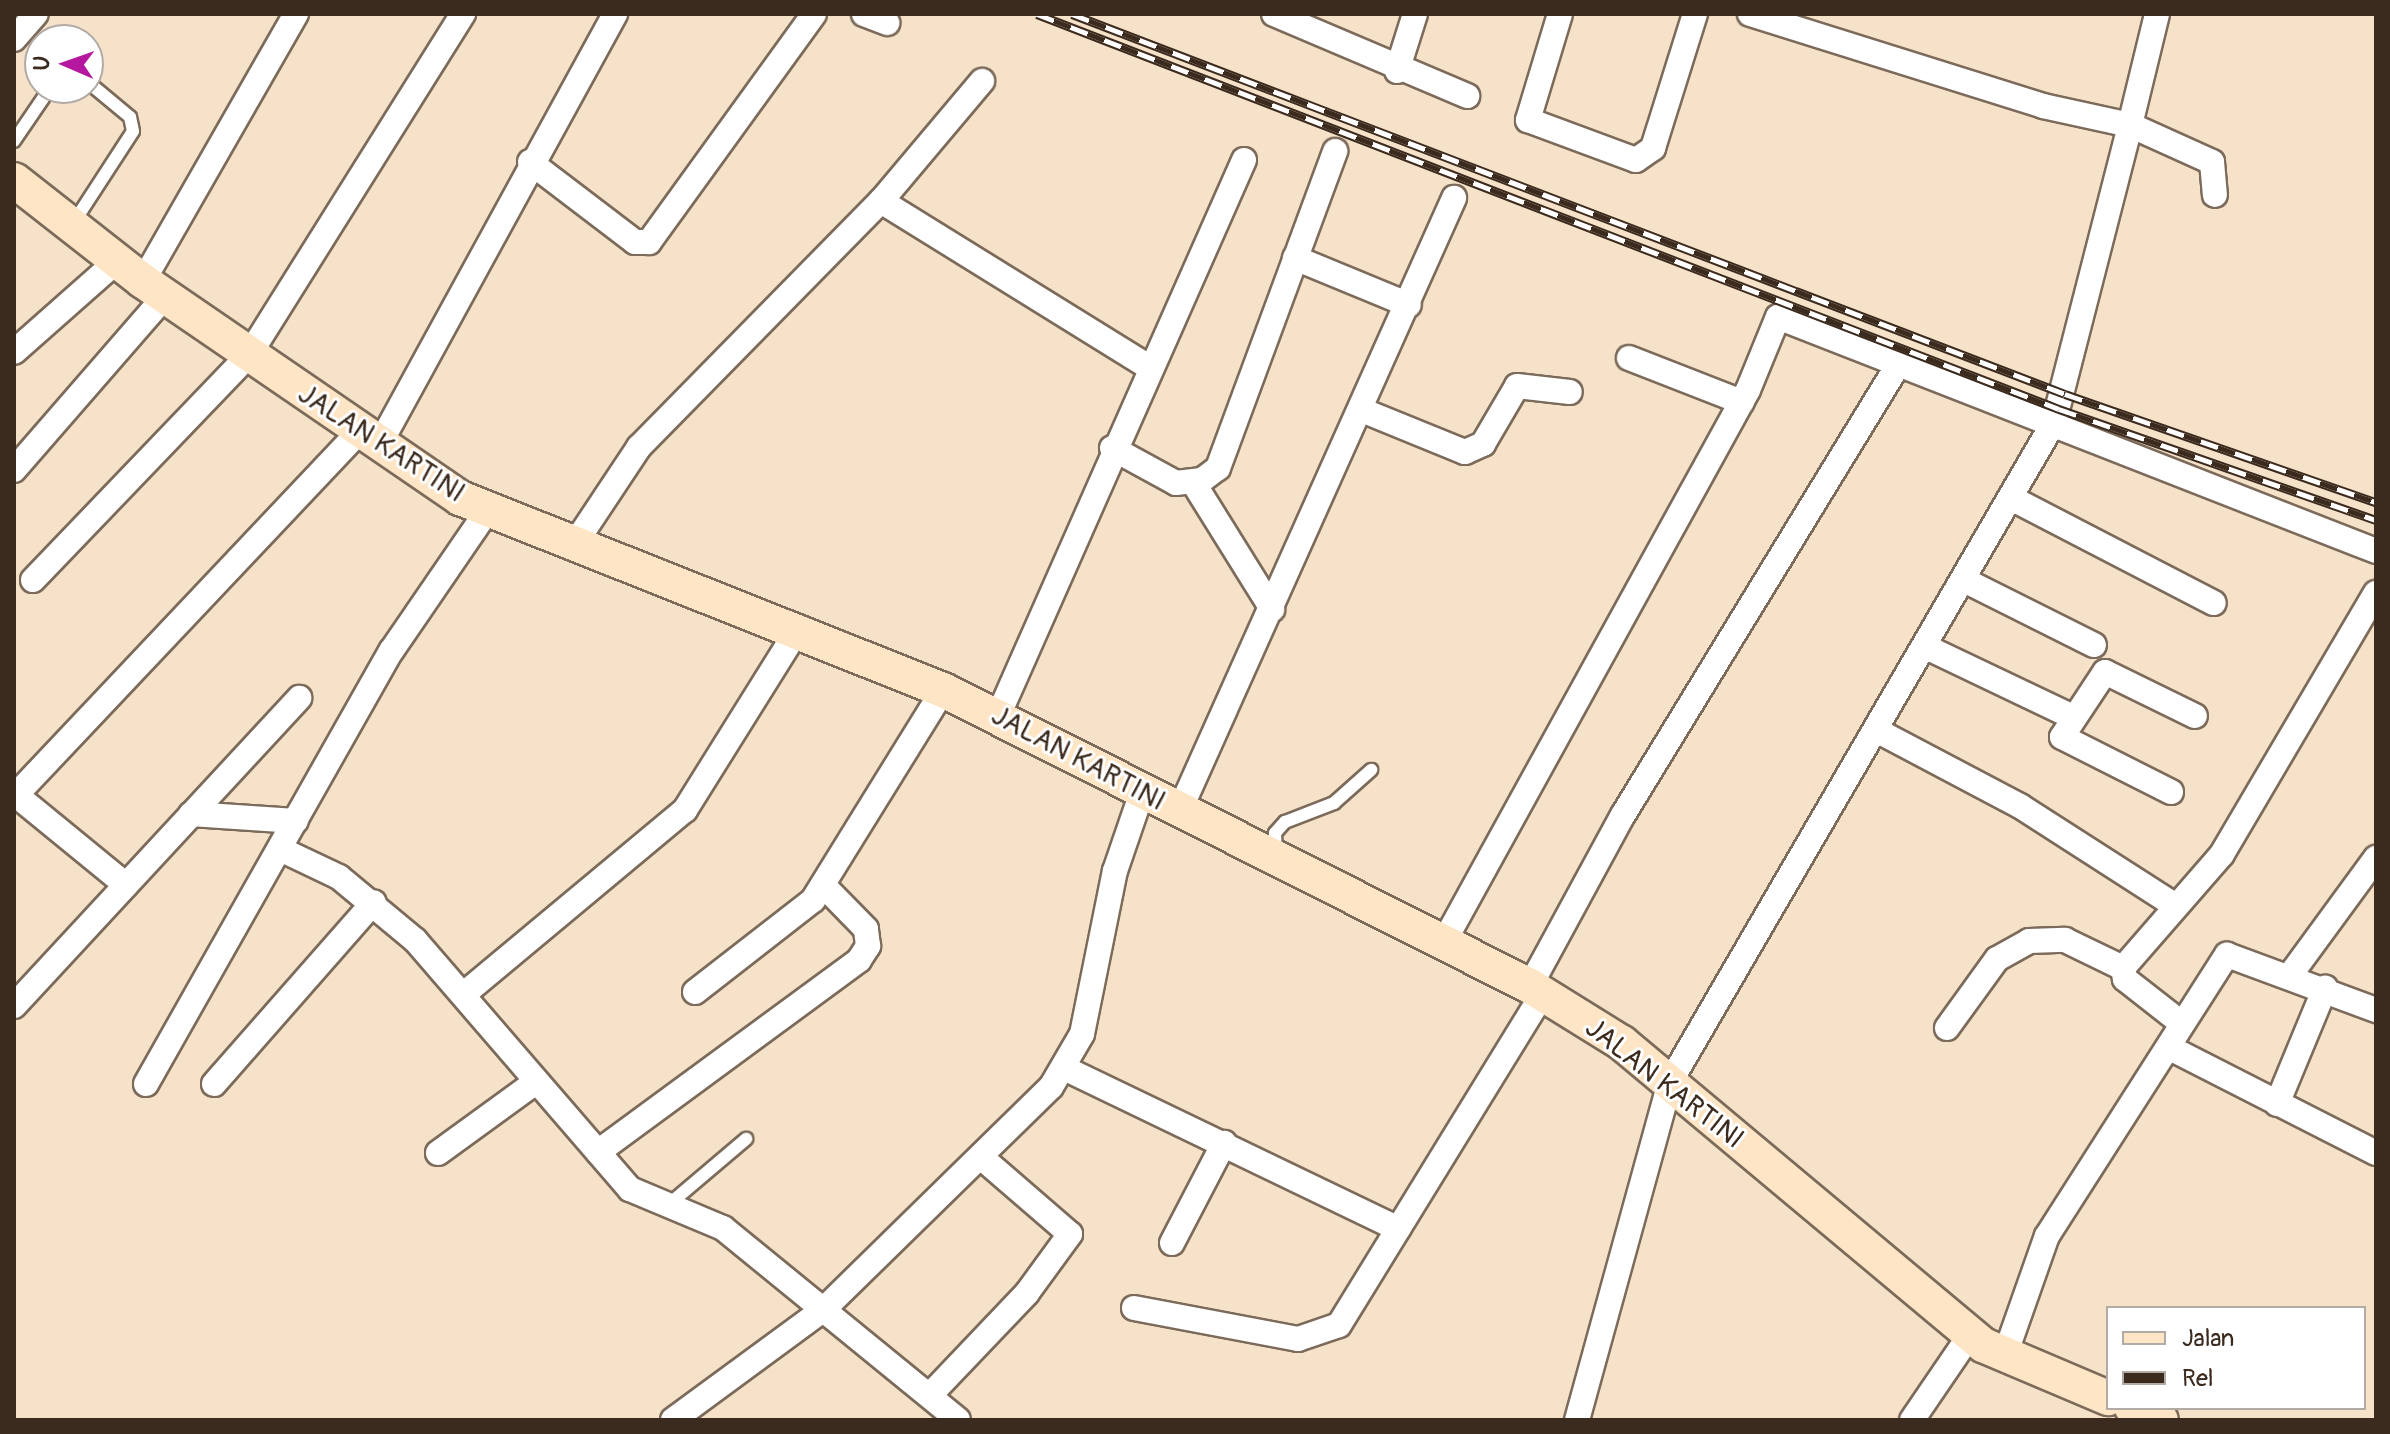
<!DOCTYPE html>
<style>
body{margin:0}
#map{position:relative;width:2390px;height:1434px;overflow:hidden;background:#f5e2c9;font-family:Pangolin,sans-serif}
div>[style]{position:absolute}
.roads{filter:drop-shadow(2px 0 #7c6a5a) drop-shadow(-2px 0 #7c6a5a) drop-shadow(0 2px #7c6a5a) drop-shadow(0 -2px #7c6a5a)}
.lane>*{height:12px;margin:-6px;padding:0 6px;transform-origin:6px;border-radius:6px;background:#fff}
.street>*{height:24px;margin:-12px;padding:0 12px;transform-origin:12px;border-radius:12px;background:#fff}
.secondary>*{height:34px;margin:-17px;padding:0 17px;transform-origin:17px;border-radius:17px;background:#fee5c5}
.rail>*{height:9px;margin-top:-4.5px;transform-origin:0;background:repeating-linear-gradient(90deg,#fff 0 18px,#3b2a1e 0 36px);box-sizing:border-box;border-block:2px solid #3b2a1e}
span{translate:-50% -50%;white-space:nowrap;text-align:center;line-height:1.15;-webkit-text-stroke:6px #fff;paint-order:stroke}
.street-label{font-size:28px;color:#3b2a1e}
.frame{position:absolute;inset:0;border:16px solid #3b2a1e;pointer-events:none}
.legend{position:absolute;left:2106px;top:1306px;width:260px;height:104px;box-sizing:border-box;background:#fff;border:2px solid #b1aaa5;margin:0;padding:10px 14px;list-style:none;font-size:24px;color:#3b2a1e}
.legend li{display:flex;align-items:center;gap:16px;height:40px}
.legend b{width:40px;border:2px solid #b1aaa5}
.north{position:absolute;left:24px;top:24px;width:80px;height:80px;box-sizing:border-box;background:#fff;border:2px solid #b1aaa5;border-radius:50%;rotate:272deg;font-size:22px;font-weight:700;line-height:32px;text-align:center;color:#3b2a1e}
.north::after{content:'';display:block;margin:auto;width:28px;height:36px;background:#b5179e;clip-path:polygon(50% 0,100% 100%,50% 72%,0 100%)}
</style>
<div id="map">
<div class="roads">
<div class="lane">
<div style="left:14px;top:141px;width:64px;rotate:-55.8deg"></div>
<div style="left:74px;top:222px;width:108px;rotate:-57deg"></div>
<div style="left:133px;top:131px;width:14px;rotate:-102deg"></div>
<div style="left:130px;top:117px;width:55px;rotate:-140.2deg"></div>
<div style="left:1276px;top:852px;width:19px;rotate:-93deg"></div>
<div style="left:1275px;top:833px;width:15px;rotate:-48deg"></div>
<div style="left:1285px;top:822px;width:53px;rotate:-21.2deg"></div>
<div style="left:1334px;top:803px;width:50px;rotate:-41.7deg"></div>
<div style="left:667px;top:1206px;width:104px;rotate:-40.3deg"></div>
</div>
<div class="street">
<div style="left:864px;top:14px;width:25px;rotate:21deg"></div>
<div style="left:1274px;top:14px;width:210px;rotate:23deg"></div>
<div style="left:1560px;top:14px;width:111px;rotate:106.8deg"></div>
<div style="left:1528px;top:120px;width:115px;rotate:20.3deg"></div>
<div style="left:1636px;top:160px;width:21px;rotate:-35deg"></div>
<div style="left:1653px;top:148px;width:140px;rotate:-72.6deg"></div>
<div style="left:1750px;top:14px;width:307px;rotate:17.4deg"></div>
<div style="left:2043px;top:106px;width:89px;rotate:12.3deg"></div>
<div style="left:2130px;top:125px;width:114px;rotate:-76.3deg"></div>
<div style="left:14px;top:39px;width:33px;rotate:-49deg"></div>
<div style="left:1397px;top:71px;width:60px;rotate:-72.5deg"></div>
<div style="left:530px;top:162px;width:132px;rotate:37.3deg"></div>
<div style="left:635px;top:242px;width:14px"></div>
<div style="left:649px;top:242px;width:281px;rotate:-54.1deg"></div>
<div style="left:881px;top:201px;width:315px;rotate:31.8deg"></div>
<div style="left:1295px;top:258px;width:123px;rotate:22.4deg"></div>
<div style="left:143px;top:281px;width:308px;rotate:-60.2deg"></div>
<div style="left:14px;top:352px;width:137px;rotate:-41.5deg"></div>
<div style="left:1629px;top:358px;width:121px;rotate:21.3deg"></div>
<div style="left:1364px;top:411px;width:109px;rotate:22.1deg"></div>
<div style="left:1465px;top:452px;width:20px;rotate:-24deg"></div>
<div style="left:1483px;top:444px;width:67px;rotate:-59.6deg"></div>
<div style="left:1517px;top:386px;width:53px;rotate:6.5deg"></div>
<div style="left:378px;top:447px;width:494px;rotate:-61.3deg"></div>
<div style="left:1112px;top:448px;width:73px;rotate:28.7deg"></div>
<div style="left:1176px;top:483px;width:26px;rotate:-7deg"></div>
<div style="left:1202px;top:480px;width:20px;rotate:-37deg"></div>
<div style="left:1218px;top:468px;width:338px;rotate:-69.7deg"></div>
<div style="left:14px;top:470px;width:230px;rotate:-49deg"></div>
<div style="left:1193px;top:482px;width:150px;rotate:58.1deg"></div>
<div style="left:2013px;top:499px;width:226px;rotate:27.4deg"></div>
<div style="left:574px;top:545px;width:118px;rotate:-56.4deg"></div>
<div style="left:639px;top:447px;width:345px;rotate:-45.5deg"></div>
<div style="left:881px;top:201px;width:157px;rotate:-49.9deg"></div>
<div style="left:33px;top:580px;width:312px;rotate:-46.2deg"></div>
<div style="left:249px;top:355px;width:403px;rotate:-57.9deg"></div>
<div style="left:1966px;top:581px;width:143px;rotate:26.6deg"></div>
<div style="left:1926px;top:647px;width:163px;rotate:25.5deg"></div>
<div style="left:998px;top:716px;width:608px;rotate:-66.13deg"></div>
<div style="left:1876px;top:730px;width:163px;rotate:27.8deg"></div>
<div style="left:2020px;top:806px;width:183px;rotate:32.7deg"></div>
<div style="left:2171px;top:792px;width:122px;rotate:-153.2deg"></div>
<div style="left:2062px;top:737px;width:78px;rotate:-56.5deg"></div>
<div style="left:2105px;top:672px;width:100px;rotate:26.1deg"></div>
<div style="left:16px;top:795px;width:142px;rotate:39.3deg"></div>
<div style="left:14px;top:797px;width:501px;rotate:-46.62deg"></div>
<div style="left:1179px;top:812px;width:673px;rotate:-65.87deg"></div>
<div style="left:191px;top:814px;width:105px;rotate:3.8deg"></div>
<div style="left:280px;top:849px;width:65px;rotate:25.4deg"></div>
<div style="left:339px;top:877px;width:99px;rotate:39.7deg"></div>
<div style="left:415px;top:940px;width:329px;rotate:49.2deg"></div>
<div style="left:630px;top:1189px;width:101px;rotate:22.8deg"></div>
<div style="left:723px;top:1228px;width:303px;rotate:39.2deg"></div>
<div style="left:1445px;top:940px;width:628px;rotate:-61.15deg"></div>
<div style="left:1748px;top:390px;width:79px;rotate:-67.7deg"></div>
<div style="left:1778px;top:317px;width:642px;rotate:21.37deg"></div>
<div style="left:2291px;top:974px;width:144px;rotate:-53.8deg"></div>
<div style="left:1530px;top:986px;width:195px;rotate:-61.5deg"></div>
<div style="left:1623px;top:815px;width:527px;rotate:-58.57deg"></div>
<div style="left:695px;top:992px;width:150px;rotate:-37.9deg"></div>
<div style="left:813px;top:900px;width:247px;rotate:-58.2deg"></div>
<div style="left:464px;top:994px;width:288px;rotate:-39.8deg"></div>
<div style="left:685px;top:810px;width:211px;rotate:-58deg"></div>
<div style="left:14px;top:1006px;width:420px;rotate:-47.2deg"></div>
<div style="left:2180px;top:1022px;width:70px;rotate:-142deg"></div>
<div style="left:2125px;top:979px;width:11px;rotate:-100deg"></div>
<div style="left:2123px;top:968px;width:151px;rotate:-49deg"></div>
<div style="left:2222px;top:854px;width:303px;rotate:-59.5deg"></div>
<div style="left:1947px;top:1028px;width:85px;rotate:-54.1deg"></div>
<div style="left:1997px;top:959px;width:37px;rotate:-29deg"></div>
<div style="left:2029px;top:941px;width:36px;rotate:-2deg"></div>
<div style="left:2065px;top:940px;width:64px;rotate:25.8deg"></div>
<div style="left:2172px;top:1049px;width:229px;rotate:27deg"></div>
<div style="left:1064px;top:1068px;width:371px;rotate:25.7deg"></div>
<div style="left:146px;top:1084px;width:499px;rotate:-60.5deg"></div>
<div style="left:392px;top:650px;width:168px;rotate:-55.6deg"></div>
<div style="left:214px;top:1084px;width:242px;rotate:-48.7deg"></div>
<div style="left:2277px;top:1104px;width:126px;rotate:-67.5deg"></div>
<div style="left:598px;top:1152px;width:324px;rotate:-36.3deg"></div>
<div style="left:859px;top:960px;width:17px;rotate:-57deg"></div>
<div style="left:868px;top:946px;width:17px;rotate:-97deg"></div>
<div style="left:866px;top:929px;width:60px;rotate:-134.3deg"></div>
<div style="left:438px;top:1153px;width:122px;rotate:-36deg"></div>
<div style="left:1172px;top:1243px;width:113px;rotate:-62.5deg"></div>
<div style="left:1134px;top:1308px;width:167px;rotate:10.7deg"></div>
<div style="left:1298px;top:1339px;width:43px;rotate:-18.9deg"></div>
<div style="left:1339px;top:1325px;width:389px;rotate:-58.4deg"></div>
<div style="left:2005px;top:1355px;width:126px;rotate:-70.6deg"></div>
<div style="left:2047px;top:1236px;width:334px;rotate:-57.4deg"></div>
<div style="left:2227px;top:955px;width:159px;rotate:20.3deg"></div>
<div style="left:930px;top:1395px;width:141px;rotate:-46.4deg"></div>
<div style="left:1027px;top:1293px;width:73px;rotate:-53.9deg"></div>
<div style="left:1070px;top:1234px;width:116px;rotate:-139.2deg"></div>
<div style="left:673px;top:1420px;width:186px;rotate:-36.3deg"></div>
<div style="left:823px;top:1310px;width:319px;rotate:-44.4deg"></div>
<div style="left:1051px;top:1087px;width:61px;rotate:-59.7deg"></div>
<div style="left:1082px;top:1034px;width:166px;rotate:-78.6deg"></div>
<div style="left:1115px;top:871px;width:83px;rotate:-71.1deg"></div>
<div style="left:1577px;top:1420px;width:351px;rotate:-74.6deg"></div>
<div style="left:1670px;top:1082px;width:764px;rotate:-59.81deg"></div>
<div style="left:2054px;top:422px;width:307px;rotate:-75.6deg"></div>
<div style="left:2130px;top:125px;width:90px;rotate:24.3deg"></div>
<div style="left:2212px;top:162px;width:33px;rotate:85deg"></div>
<div style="left:1912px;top:1420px;width:103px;rotate:-55.7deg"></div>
</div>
<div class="secondary">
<div style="left:14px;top:180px;width:164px;rotate:38.1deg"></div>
<div style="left:143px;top:281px;width:384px;rotate:34.4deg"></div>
<div style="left:460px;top:498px;width:520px;rotate:21.68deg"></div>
<div style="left:943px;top:690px;width:657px;rotate:26.76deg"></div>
<div style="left:1530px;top:986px;width:108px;rotate:31.8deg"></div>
<div style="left:1622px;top:1043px;width:471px;rotate:39.9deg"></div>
<div style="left:1983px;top:1345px;width:136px;rotate:23deg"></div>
<div style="left:2132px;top:1408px;width:31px;rotate:22deg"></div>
</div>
</div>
<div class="rail">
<div style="left:1037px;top:14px;width:1096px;rotate:21.13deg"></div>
<div style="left:2059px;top:409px;width:336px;rotate:19.3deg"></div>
<div style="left:1072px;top:14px;width:1063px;rotate:20.94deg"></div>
<div style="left:2065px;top:394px;width:329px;rotate:19.2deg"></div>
</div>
<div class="street-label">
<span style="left:381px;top:444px;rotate:33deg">JALAN KARTINI</span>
<span style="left:1078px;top:759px;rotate:28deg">JALAN KARTINI</span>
<span style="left:1664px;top:1084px;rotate:38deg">JALAN KARTINI</span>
</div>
<div class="frame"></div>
<ul class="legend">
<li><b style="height:10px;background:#fee5c5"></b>Jalan</li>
<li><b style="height:10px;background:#3b2a1e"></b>Rel</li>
</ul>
<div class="north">U</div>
</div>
